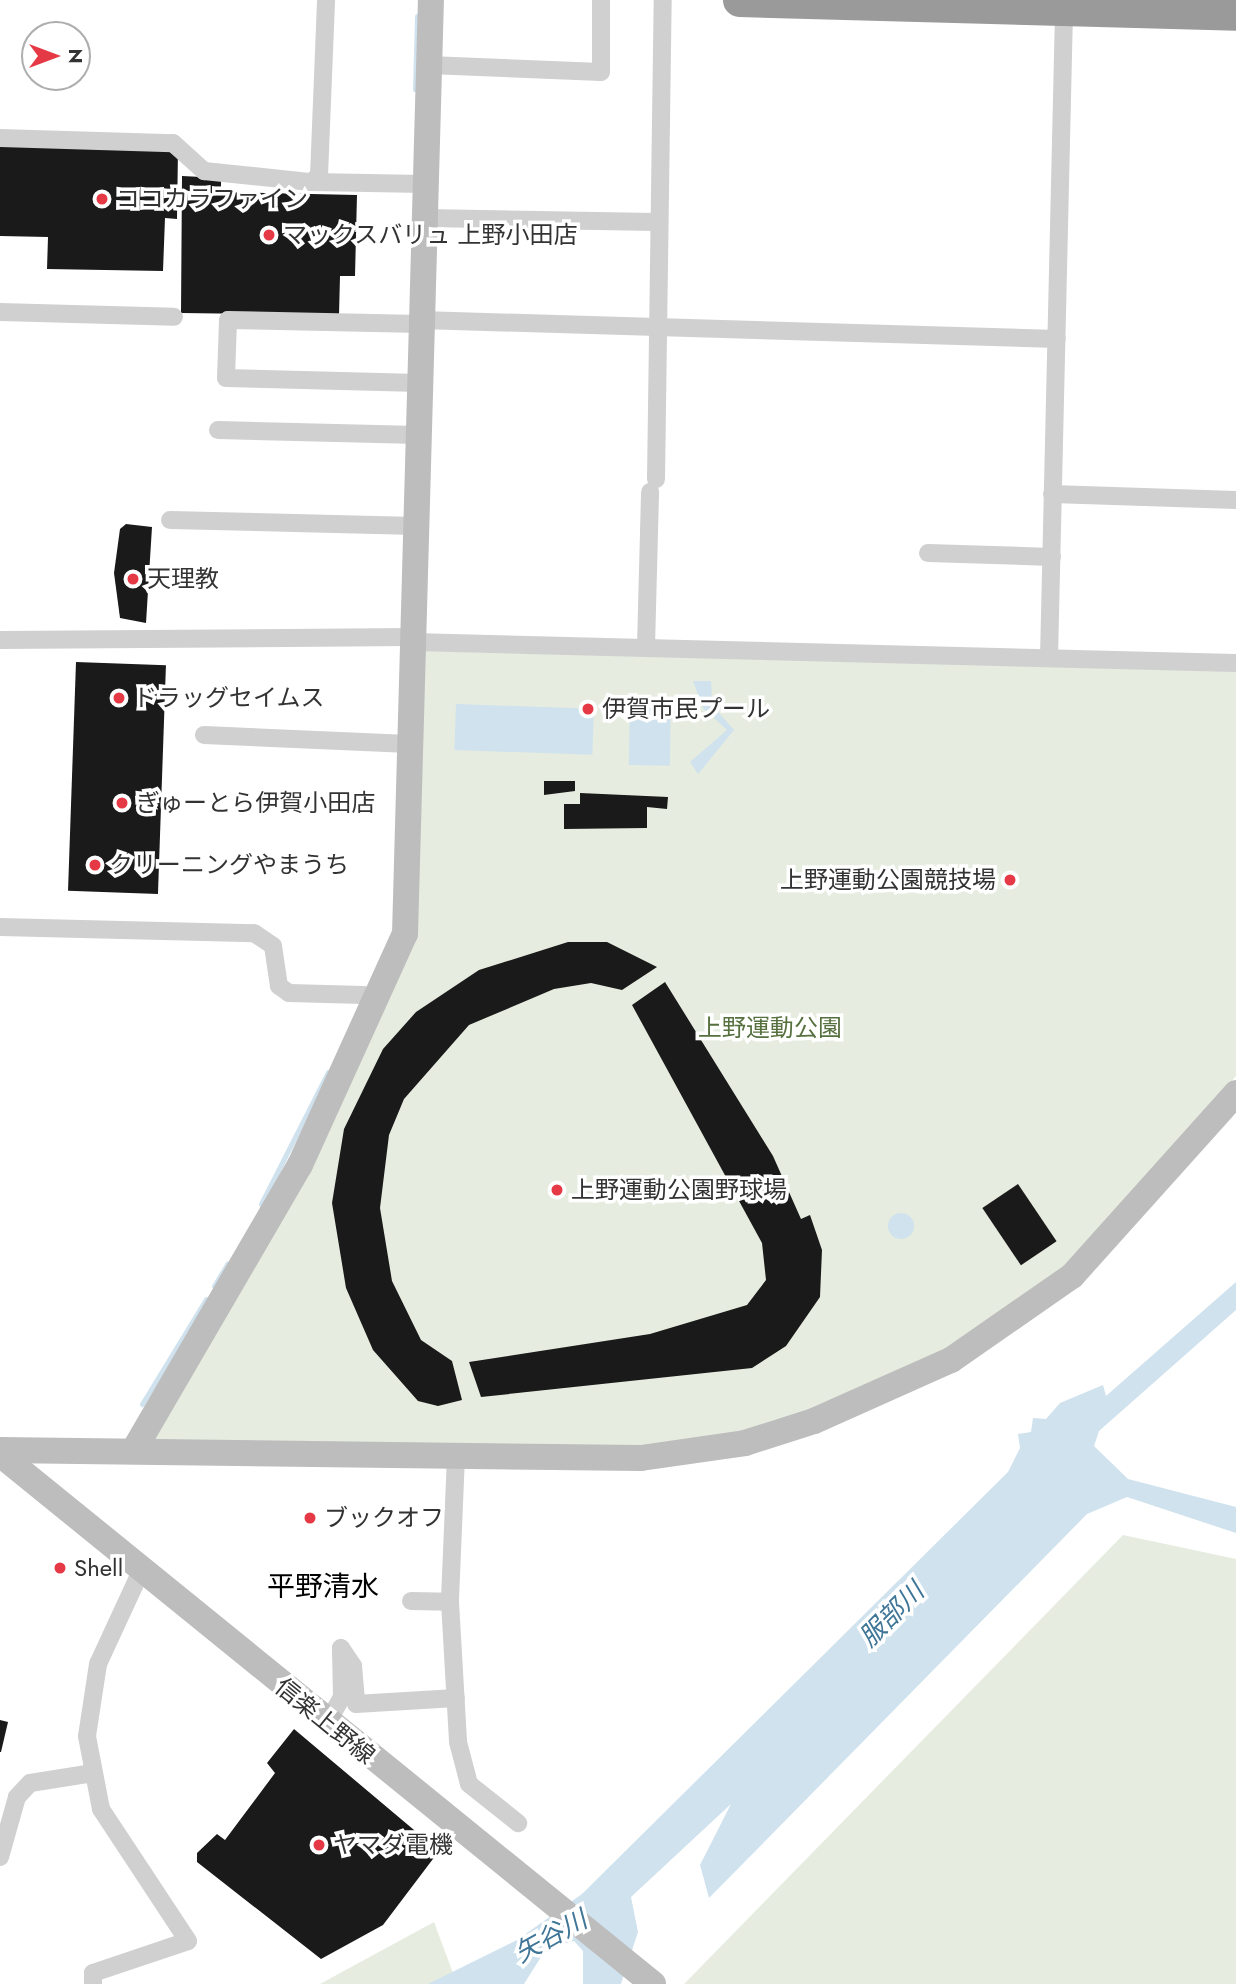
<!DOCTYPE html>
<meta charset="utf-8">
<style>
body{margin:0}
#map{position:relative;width:1236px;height:1984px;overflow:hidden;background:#fff;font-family:Jost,"Noto Sans JP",sans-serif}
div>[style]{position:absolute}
.green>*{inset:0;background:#e6ecdf}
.water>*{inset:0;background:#cfe2ee;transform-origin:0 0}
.round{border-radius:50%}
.stream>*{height:5px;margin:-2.5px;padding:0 2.5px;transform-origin:2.5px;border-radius:2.5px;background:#cfe2ee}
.building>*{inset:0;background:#1a1a1a;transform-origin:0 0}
.street>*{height:18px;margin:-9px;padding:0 9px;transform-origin:9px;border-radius:9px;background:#d0d0d0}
.secondary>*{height:26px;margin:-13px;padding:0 13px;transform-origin:13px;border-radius:13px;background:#bdbdbd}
.highway>*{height:33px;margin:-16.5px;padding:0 16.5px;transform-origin:16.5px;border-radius:16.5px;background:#9a9a9a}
.dots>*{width:19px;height:19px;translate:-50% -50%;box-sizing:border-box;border:4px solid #fff;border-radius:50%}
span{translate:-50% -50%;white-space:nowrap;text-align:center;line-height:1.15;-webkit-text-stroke:7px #fff;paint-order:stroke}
.poi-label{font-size:24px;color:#333}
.left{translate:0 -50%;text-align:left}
.right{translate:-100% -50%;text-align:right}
.park-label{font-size:24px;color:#56703f}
.street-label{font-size:24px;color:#333}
.water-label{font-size:26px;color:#3f7597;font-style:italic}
.quarter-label{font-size:28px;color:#000}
.north{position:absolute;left:21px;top:21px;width:70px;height:70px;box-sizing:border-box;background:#fff;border:2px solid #adadad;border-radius:50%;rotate:90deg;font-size:19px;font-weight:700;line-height:28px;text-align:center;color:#333}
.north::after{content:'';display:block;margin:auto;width:24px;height:32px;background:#e63946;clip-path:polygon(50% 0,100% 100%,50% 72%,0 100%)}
</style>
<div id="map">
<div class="green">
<div style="clip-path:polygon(421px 651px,1236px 669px,1236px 1076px,1136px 1195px,1023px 1308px,813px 1419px,641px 1455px,137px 1449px,403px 952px)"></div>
<div style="clip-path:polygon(1123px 1535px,1236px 1559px,1236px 1984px,684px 1984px)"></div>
<div style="clip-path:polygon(434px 1922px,457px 1984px,320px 1984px)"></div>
</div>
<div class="water">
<div style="clip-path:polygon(693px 681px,711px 681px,712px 705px,734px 730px,698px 774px,690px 762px,727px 730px,703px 708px)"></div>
<div style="left:630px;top:697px;width:41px;height:68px;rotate:1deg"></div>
<div style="left:456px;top:704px;width:138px;height:46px;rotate:2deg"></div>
<div class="round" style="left:888px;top:1213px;width:26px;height:26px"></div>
<div style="clip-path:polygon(1236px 1282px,1236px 1310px,1099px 1431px,1094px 1446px,1128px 1479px,1236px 1507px,1236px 1533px,1127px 1497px,1087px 1514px,709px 1898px,700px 1865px,731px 1804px,631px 1897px,638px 1932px,621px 1984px,583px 1984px,583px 1951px,574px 1941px,546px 1949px,524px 1984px,428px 1984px,517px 1940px,582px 1894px,1008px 1472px,1020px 1448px,1018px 1434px,1031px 1432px,1033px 1418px,1046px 1419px,1060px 1403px,1103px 1385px,1106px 1396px)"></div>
</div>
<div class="stream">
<div style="left:415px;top:89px;width:73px;rotate:-88.4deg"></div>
<div style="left:261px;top:1204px;width:148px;rotate:-63.1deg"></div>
<div style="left:214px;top:1286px;width:26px;rotate:-59deg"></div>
<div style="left:142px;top:1404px;width:123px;rotate:-58.6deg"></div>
</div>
<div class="building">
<div style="clip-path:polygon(0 144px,178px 149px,177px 219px,165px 218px,163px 271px,47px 269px,48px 237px,0 236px)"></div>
<div style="clip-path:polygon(182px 176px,221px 178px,221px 192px,357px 195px,355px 276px,340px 276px,339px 315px,181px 313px)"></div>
<div style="clip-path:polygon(126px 524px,152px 527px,146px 623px,120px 618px,114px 573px,120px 529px)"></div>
<div style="left:76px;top:662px;width:90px;height:229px;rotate:2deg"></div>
<div style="clip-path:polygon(544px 781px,575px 781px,575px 791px,544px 795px)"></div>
<div style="clip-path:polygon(580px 793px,668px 797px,667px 809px,647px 807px,647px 828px,564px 829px,564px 804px,580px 804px)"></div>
<div style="clip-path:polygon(568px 942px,607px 942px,657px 967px,622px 990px,591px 983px,554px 989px,469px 1025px,404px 1099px,389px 1135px,380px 1208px,392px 1281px,421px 1340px,452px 1361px,462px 1400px,438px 1406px,418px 1401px,373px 1350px,346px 1288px,332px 1203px,344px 1129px,383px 1049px,416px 1012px,479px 970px)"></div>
<div style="clip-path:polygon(665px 982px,773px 1156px,801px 1219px,810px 1215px,822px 1250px,820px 1297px,786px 1346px,752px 1368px,481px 1397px,469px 1362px,650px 1334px,747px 1305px,766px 1280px,762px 1243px,632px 1005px)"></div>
<div style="left:1018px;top:1184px;width:69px;height:43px;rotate:56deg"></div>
<div style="clip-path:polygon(0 1720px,8px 1722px,1px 1752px,0 1752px)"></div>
<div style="clip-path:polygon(294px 1729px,439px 1851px,383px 1925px,321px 1959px,197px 1862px,197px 1853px,217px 1834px,225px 1840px,275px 1773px,267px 1763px)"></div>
</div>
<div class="street">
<div style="left:429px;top:65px;width:172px;rotate:2.3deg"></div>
<div style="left:601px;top:72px;width:72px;rotate:-90deg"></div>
<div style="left:0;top:138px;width:173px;rotate:1.7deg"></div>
<div style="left:173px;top:143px;width:42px;rotate:42.1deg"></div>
<div style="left:204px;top:171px;width:108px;rotate:5.9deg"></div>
<div style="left:311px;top:182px;width:10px;rotate:-37deg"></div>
<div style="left:319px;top:176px;width:176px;rotate:-87.7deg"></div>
<div style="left:311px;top:182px;width:114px;rotate:1deg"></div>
<div style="left:425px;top:218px;width:231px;rotate:1deg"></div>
<div style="left:0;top:312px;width:174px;rotate:1.6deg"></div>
<div style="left:421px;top:320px;width:636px;rotate:1.71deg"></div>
<div style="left:419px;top:383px;width:193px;rotate:-178.5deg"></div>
<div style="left:226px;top:378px;width:58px;rotate:-88deg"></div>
<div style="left:228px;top:320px;width:193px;rotate:1.2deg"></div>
<div style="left:218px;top:430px;width:200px;rotate:1.4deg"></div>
<div style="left:656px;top:479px;width:479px;rotate:-89.2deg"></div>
<div style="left:1052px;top:494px;width:184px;rotate:1.9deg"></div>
<div style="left:170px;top:520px;width:246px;rotate:1.4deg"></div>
<div style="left:928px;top:553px;width:124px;rotate:1.8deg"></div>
<div style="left:0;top:640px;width:412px;rotate:-0.4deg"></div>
<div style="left:412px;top:642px;width:824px;rotate:1.46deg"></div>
<div style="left:646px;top:647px;width:155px;rotate:-88.5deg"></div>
<div style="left:1049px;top:658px;width:648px;rotate:-88.67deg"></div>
<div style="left:204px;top:735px;width:205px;rotate:2.5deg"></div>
<div style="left:0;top:927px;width:254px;rotate:1.4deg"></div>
<div style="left:254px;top:933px;width:23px;rotate:34deg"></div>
<div style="left:273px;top:946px;width:40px;rotate:81.5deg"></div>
<div style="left:279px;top:986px;width:12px;rotate:35deg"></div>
<div style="left:289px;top:993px;width:74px;rotate:1.5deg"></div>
<div style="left:363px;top:995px;width:15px;rotate:28deg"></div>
<div style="left:456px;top:1456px;width:146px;rotate:92.4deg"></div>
<div style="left:450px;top:1602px;width:140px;rotate:86.7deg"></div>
<div style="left:458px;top:1742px;width:43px;rotate:75.3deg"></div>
<div style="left:469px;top:1784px;width:63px;rotate:38.5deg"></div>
<div style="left:411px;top:1601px;width:39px;rotate:1deg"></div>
<div style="left:327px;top:1723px;width:30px;rotate:-60deg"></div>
<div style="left:342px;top:1697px;width:49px;rotate:-91.2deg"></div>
<div style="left:341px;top:1648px;width:22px;rotate:56deg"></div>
<div style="left:353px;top:1666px;width:38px;rotate:85deg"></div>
<div style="left:356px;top:1704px;width:100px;rotate:-3.4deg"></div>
<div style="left:0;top:1857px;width:62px;rotate:-74.2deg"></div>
<div style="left:17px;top:1797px;width:19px;rotate:-47deg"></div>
<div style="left:30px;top:1783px;width:64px;rotate:-9deg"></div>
<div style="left:93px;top:1984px;width:11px;rotate:-90deg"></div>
<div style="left:93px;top:1973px;width:100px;rotate:-18.6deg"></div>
<div style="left:188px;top:1941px;width:158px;rotate:-123.4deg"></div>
<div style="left:101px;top:1809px;width:74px;rotate:-100.9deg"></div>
<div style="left:87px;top:1736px;width:73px;rotate:-81.3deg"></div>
<div style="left:98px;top:1664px;width:100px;rotate:-65.2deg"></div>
</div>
<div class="secondary">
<div style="left:0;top:1450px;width:641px;rotate:0.72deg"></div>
<div style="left:641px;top:1458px;width:105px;rotate:-8.2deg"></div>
<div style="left:745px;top:1443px;width:72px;rotate:-17.7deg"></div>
<div style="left:814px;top:1421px;width:150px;rotate:-24deg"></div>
<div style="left:951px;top:1360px;width:147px;rotate:-34.8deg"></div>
<div style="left:1072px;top:1276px;width:246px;rotate:-48.1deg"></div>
<div style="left:134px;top:1450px;width:330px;rotate:-59.8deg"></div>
<div style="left:300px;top:1165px;width:254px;rotate:-65.6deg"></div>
<div style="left:405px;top:934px;width:934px;rotate:-88.41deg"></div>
<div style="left:0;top:1454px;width:841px;rotate:39.06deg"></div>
</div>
<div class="highway">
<div style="left:739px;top:0;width:497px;rotate:1.6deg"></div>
</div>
<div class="dots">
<div style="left:102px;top:199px;background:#e63946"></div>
<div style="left:269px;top:235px;background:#e63946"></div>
<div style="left:133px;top:579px;background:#e63946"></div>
<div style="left:119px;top:698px;background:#e63946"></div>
<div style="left:588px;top:709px;background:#e63946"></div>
<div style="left:122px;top:803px;background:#e63946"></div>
<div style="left:95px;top:865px;background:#e63946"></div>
<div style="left:1010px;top:880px;background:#e63946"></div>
<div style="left:557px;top:1190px;background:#e63946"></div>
<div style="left:310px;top:1518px;background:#e63946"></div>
<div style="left:60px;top:1568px;background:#e63946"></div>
<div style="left:319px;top:1845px;background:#e63946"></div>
</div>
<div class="poi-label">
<span class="left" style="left:116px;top:199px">ココカラファイン</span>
<span class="left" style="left:283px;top:235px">マックスバリュ 上野小田店</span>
<span class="left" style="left:147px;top:579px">天理教</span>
<span class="left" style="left:133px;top:698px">ドラッグセイムス</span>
<span class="left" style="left:602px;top:709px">伊賀市民プール</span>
<span class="left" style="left:136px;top:803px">ぎゅーとら伊賀小田店</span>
<span class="left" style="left:109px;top:865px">クリーニングやまうち</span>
<span class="right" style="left:996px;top:880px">上野運動公園競技場</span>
<span class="left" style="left:571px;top:1190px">上野運動公園野球場</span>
<span class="left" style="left:324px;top:1518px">ブックオフ</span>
<span class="left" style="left:74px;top:1568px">Shell</span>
<span class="left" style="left:333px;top:1845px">ヤマダ電機</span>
</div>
<div class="park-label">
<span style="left:770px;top:1028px">上野運動公園</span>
</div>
<div class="street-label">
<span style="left:325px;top:1721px;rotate:39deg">信楽上野線</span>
</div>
<div class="water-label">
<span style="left:892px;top:1615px;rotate:-45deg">服部川</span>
<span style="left:551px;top:1937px;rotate:-29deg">矢谷川</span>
</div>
<div class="quarter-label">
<span style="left:323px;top:1587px">平野清水</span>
</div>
<div class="north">N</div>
</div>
